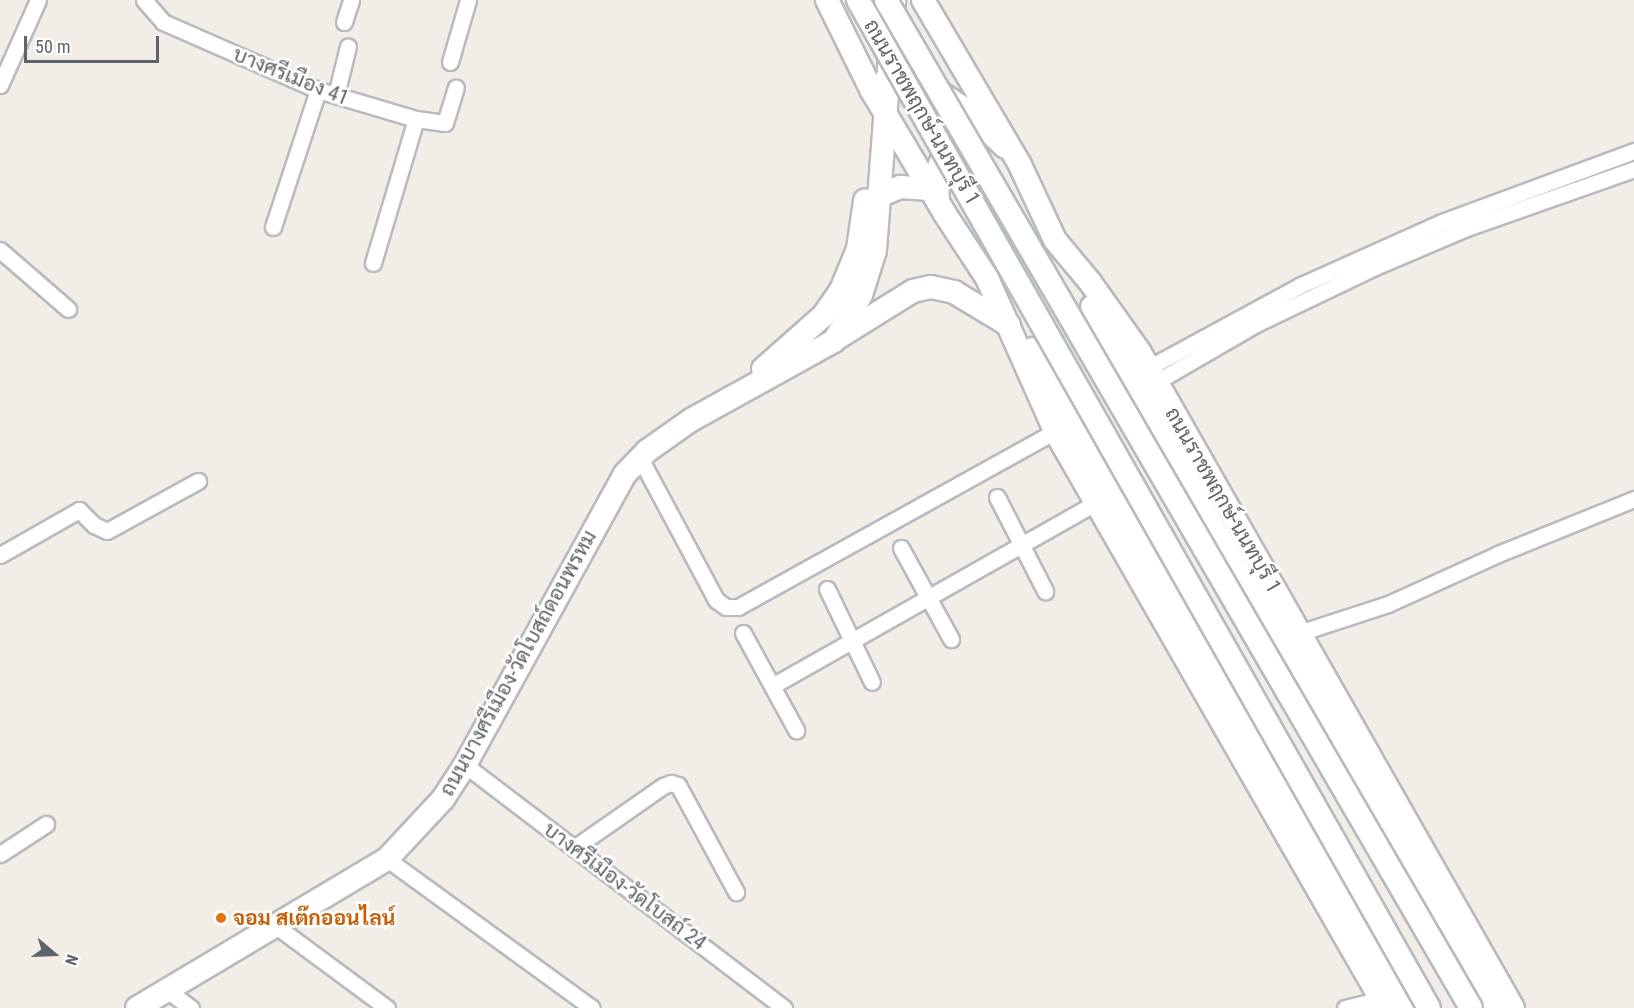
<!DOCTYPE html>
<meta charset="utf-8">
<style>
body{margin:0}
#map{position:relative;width:1634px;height:1008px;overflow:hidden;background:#f2eee7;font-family:"Roboto Condensed",Sarabun,sans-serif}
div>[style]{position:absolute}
.roads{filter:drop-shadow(2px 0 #b7bbbf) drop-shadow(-2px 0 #b7bbbf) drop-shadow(0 2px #b7bbbf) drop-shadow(0 -2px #b7bbbf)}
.street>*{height:15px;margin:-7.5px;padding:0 7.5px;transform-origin:7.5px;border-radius:7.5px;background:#fff}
.secondary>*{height:22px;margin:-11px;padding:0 11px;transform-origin:11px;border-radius:11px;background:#fff}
.bridges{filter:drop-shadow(2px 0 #b5bbbf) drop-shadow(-2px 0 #b5bbbf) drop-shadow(0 2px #b5bbbf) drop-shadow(0 -2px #b5bbbf)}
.secondary-bridge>*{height:22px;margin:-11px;padding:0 11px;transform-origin:11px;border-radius:11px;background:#fff}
.dots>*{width:16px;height:16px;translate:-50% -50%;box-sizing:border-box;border:3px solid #fff;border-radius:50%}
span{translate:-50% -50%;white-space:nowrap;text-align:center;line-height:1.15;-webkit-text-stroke:5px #fff;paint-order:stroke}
.street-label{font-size:21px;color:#5e6469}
.food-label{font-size:21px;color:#c56008;font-weight:700}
.left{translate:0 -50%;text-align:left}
.north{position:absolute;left:24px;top:924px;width:60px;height:60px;-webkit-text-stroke:4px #fff;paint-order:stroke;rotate:109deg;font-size:16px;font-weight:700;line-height:24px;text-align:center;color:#5e6469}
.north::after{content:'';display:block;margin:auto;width:21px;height:27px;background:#5e6469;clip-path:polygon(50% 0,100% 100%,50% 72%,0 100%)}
.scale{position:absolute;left:24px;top:36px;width:135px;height:27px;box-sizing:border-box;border:3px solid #5e6469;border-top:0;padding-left:8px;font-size:18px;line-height:21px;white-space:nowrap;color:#5e6469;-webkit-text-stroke:4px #fff;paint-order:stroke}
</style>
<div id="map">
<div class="roads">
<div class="street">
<div style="left:144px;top:0;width:29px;rotate:49deg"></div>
<div style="left:163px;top:22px;width:169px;rotate:23.7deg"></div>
<div style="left:318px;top:90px;width:102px;rotate:16.5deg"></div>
<div style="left:416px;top:119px;width:29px;rotate:8deg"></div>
<div style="left:445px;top:123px;width:37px;rotate:-73deg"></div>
<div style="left:344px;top:22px;width:23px;rotate:-72deg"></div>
<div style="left:450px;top:62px;width:65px;rotate:-73.8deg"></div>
<div style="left:0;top:85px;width:93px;rotate:-65.9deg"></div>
<div style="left:336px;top:95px;width:50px;rotate:-76.2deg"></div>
<div style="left:273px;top:227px;width:144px;rotate:-71.8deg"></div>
<div style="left:0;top:250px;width:90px;rotate:40.9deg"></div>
<div style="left:373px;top:263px;width:150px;rotate:-73.4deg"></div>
<div style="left:1148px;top:368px;width:174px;rotate:-28.5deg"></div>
<div style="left:1301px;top:285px;width:154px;rotate:-24.1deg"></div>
<div style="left:1442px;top:222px;width:205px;rotate:-20.3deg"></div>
<div style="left:1156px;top:382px;width:116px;rotate:-30.1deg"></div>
<div style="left:1256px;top:324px;width:132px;rotate:-25.6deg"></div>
<div style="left:1375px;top:267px;width:97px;rotate:-23.1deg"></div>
<div style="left:1464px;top:229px;width:180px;rotate:-19.4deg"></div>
<div style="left:640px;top:458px;width:161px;rotate:61.8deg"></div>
<div style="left:716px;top:600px;width:12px;rotate:35deg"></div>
<div style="left:726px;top:607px;width:12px"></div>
<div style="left:738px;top:607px;width:363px;rotate:-29deg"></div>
<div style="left:997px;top:497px;width:106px;rotate:62.9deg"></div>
<div style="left:901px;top:548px;width:104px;rotate:61.2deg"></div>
<div style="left:0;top:555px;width:91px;rotate:-29.7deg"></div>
<div style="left:79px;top:510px;width:21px;rotate:45deg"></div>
<div style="left:94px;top:525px;width:14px;rotate:25deg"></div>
<div style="left:107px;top:531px;width:104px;rotate:-28.8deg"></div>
<div style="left:827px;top:589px;width:103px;rotate:64.2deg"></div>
<div style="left:743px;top:633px;width:111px;rotate:61.3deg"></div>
<div style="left:1299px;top:633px;width:94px;rotate:-18deg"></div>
<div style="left:1388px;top:604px;width:121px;rotate:-24.4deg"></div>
<div style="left:1498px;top:554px;width:147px;rotate:-22deg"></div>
<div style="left:772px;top:686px;width:372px;rotate:-29.5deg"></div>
<div style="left:465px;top:765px;width:401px;rotate:37.3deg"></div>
<div style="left:574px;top:848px;width:108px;rotate:-34.9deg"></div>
<div style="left:663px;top:786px;width:9px;rotate:-21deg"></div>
<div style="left:671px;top:783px;width:7px;rotate:16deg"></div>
<div style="left:678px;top:785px;width:122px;rotate:61.5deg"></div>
<div style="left:0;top:854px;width:55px;rotate:-33.1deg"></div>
<div style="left:387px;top:859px;width:253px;rotate:36deg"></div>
<div style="left:276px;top:926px;width:138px;rotate:36.5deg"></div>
<div style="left:167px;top:990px;width:30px;rotate:37deg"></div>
<div style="left:1345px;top:1008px;width:37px;rotate:-14deg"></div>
</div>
<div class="secondary">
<div style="left:827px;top:0;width:102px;rotate:63.7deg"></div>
<div style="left:872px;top:91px;width:143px;rotate:59.3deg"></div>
<div style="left:945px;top:214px;width:77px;rotate:56.7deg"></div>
<div style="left:987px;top:278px;width:167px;rotate:66deg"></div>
<div style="left:1055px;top:431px;width:665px;rotate:60.16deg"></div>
<div style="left:923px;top:0;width:191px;rotate:59.5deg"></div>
<div style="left:1020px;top:165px;width:83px;rotate:65deg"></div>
<div style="left:1055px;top:240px;width:55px;rotate:50.2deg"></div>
<div style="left:1090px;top:282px;width:85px;rotate:54.6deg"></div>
<div style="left:1139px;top:351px;width:756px;rotate:60.35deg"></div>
<div style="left:887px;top:78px;width:39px;rotate:7deg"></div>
<div style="left:926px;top:83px;width:41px;rotate:34.1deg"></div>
<div style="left:960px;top:106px;width:36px;rotate:42deg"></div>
<div style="left:881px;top:195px;width:21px;rotate:-23deg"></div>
<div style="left:900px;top:187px;width:29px;rotate:4deg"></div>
<div style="left:938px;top:202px;width:30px;rotate:-92deg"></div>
<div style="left:937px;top:172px;width:25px;rotate:-69deg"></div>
<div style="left:946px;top:149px;width:22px;rotate:-39deg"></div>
<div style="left:963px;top:135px;width:25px;rotate:-12deg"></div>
<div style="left:987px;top:130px;width:25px;rotate:43deg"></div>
<div style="left:1092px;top:307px;width:240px;rotate:61.1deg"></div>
<div style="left:1208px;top:517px;width:567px;rotate:60.04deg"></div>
<div style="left:839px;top:337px;width:87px;rotate:-31.9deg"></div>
<div style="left:913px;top:291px;width:18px;rotate:-13deg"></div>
<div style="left:931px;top:287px;width:24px;rotate:12deg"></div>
<div style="left:954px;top:292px;width:64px;rotate:31deg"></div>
<div style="left:1033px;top:349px;width:758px;rotate:60.42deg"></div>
<div style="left:763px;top:369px;width:80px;rotate:-41.5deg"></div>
<div style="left:823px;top:316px;width:32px;rotate:-55deg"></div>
<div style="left:841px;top:290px;width:44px;rotate:-67.5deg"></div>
<div style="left:858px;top:249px;width:49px;rotate:-81.7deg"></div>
<div style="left:137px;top:1008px;width:291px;rotate:-30.8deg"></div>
<div style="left:387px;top:859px;width:82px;rotate:-47deg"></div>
<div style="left:443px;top:799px;width:40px;rotate:-57.1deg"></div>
<div style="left:465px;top:765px;width:332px;rotate:-61.2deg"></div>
<div style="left:625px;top:474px;width:32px;rotate:-46deg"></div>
<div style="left:647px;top:451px;width:54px;rotate:-35.2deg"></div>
<div style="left:691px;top:420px;width:163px;rotate:-28.9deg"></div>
<div style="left:834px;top:341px;width:53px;rotate:-59.6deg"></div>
<div style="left:861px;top:295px;width:47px;rotate:-72.7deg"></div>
<div style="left:875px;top:250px;width:250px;rotate:-85.6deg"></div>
</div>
</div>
<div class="bridges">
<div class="secondary-bridge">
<div style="left:858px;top:0;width:1158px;rotate:60.47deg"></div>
<div style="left:886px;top:0;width:1165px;rotate:59.87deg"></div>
</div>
</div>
<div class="dots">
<div style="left:221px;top:918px;background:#e8710a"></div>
</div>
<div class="street-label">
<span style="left:291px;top:76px;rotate:22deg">บางศรีเมือง 41</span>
<span style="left:922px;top:112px;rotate:60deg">ถนนราชพฤกษ์-นนทบุรี 1</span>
<span style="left:1223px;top:500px;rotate:60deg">ถนนราชพฤกษ์-นนทบุรี 1</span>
<span style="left:518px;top:663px;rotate:-61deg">ถนนบางศรีเมือง-วัดโบสถ์ดอนพรหม</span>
<span style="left:625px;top:886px;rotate:37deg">บางศรีเมือง-วัดโบสถ์ 24</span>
</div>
<div class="food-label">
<span class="left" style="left:233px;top:918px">จอม สเต๊กออนไลน์</span>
</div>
<div class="north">N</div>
<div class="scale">50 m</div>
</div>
